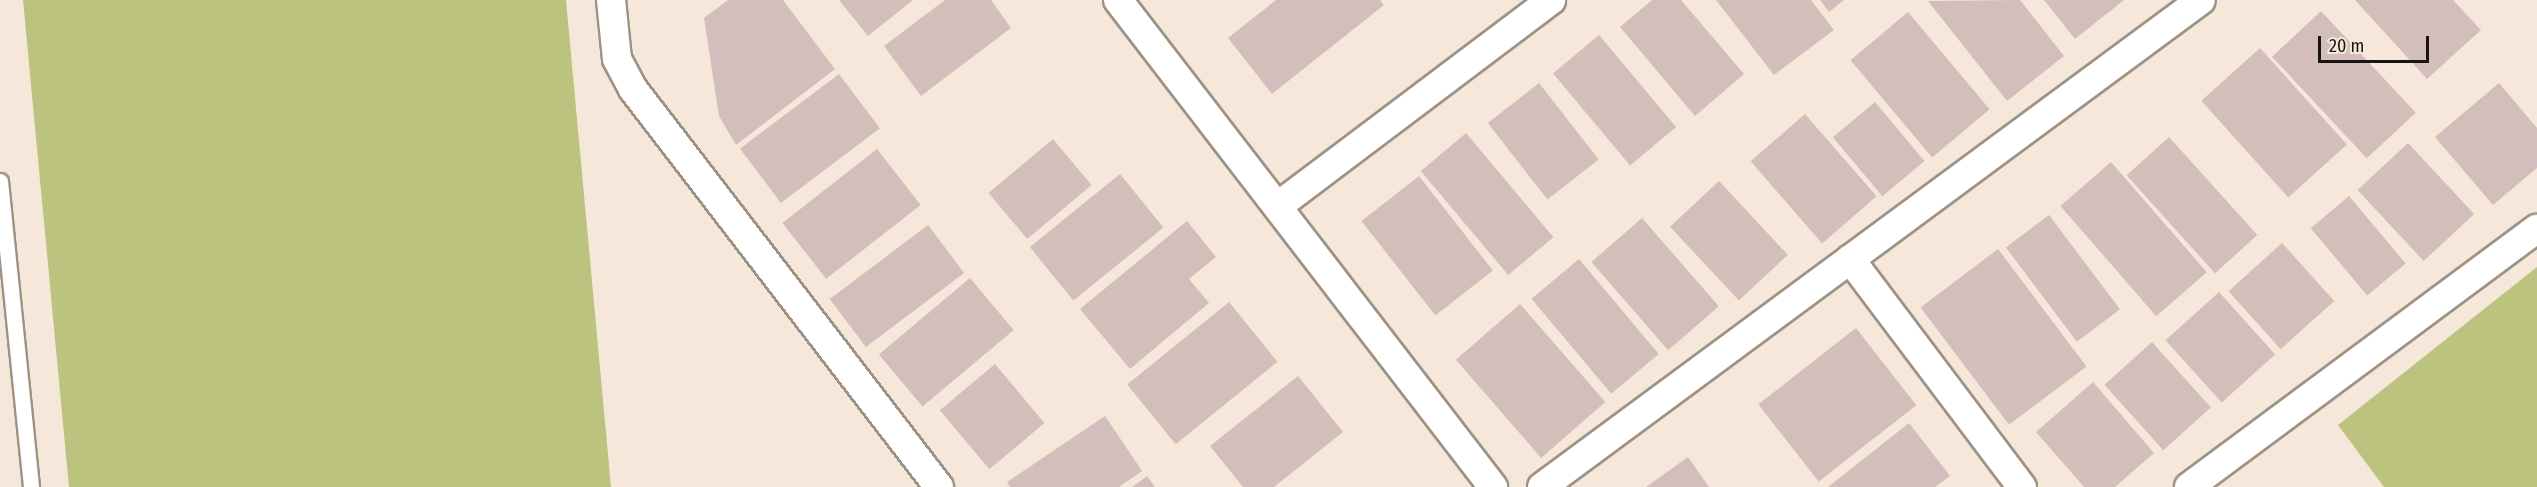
<!DOCTYPE html>
<style>
body{margin:0}
#map{position:relative;width:2537px;height:487px;overflow:hidden;background:#f5e8da;font-family:"Fira Sans Condensed",sans-serif}
div>[style]{position:absolute}
.green>*{inset:0;background:#bbc37f}
.building>*{inset:0;background:#d3bebb;transform-origin:0 0}
.roads{filter:drop-shadow(2px 0 #9e9285) drop-shadow(-2px 0 #9e9285) drop-shadow(0 2px #9e9285) drop-shadow(0 -2px #9e9285)}
.service>*{height:15px;margin:-7.5px;padding:0 7.5px;transform-origin:7.5px;border-radius:7.5px;background:#fff}
.minor>*{height:28px;margin:-14px;padding:0 14px;transform-origin:14px;border-radius:14px;background:#fff}
span{translate:-50% -50%;white-space:nowrap;text-align:center;line-height:1.15;-webkit-text-stroke:4.5px #f5e8da;paint-order:stroke}
.scale{position:absolute;left:2318px;top:36px;width:111px;height:27px;box-sizing:border-box;border:3px solid #18140f;border-top:0;padding-left:8px;font-size:18px;line-height:21px;white-space:nowrap;color:#18140f;-webkit-text-stroke:4px #f5e8da;paint-order:stroke}
</style>
<div id="map">
<div class="green">
<div style="clip-path:polygon(23px 0,566px 0,611px 487px,69px 487px)"></div>
<div style="clip-path:polygon(2537px 267px,2537px 487px,2384px 487px,2338px 425px)"></div>
</div>
<div class="building">
<div style="clip-path:polygon(728px 0,783px 0,835px 69px,736px 145px,719px 116px,704px 18px)"></div>
<div style="clip-path:polygon(839px 0,913px 0,868px 36px)"></div>
<div style="clip-path:polygon(945px 0,991px 0,1011px 28px,921px 96px,884px 46px)"></div>
<div style="clip-path:polygon(1276px 0,1380px 0,1384px 5px,1272px 94px,1228px 38px)"></div>
<div style="clip-path:polygon(1652px 0,1681px 0,1744px 74px,1695px 116px,1620px 27px)"></div>
<div style="clip-path:polygon(1716px 0,1811px 0,1834px 30px,1774px 75px)"></div>
<div style="clip-path:polygon(1820px 0,1844px 0,1829px 12px)"></div>
<div style="clip-path:polygon(2020px 0,2064px 56px,2007px 101px,1928px 1px)"></div>
<div style="clip-path:polygon(2044px 0,2124px 0,2075px 39px)"></div>
<div style="clip-path:polygon(2355px 0,2453px 0,2481px 30px,2427px 79px)"></div>
<div style="left:2321px;top:11px;width:139px;height:67px;rotate:47deg"></div>
<div style="left:1908px;top:12px;width:127px;height:75px;rotate:50deg"></div>
<div style="left:1599px;top:35px;width:120px;height:60px;rotate:50deg"></div>
<div style="left:2260px;top:48px;width:130px;height:79px;rotate:48deg"></div>
<div style="left:839px;top:74px;width:68px;height:124px;rotate:53deg"></div>
<div style="left:1539px;top:83px;width:97px;height:65px;rotate:52deg"></div>
<div style="clip-path:polygon(2499px 83px,2537px 128px,2537px 168px,2493px 205px,2435px 137px)"></div>
<div style="left:1875px;top:102px;width:77px;height:55px;rotate:50deg"></div>
<div style="left:1805px;top:114px;width:109px;height:72px;rotate:49deg"></div>
<div style="left:1466px;top:133px;width:136px;height:59px;rotate:50deg"></div>
<div style="left:2169px;top:137px;width:132px;height:57px;rotate:48deg"></div>
<div style="left:1053px;top:139px;width:60px;height:84px;rotate:50deg"></div>
<div style="left:2408px;top:143px;width:97px;height:69px;rotate:47deg"></div>
<div style="left:877px;top:149px;width:71px;height:120px;rotate:52deg"></div>
<div style="left:2111px;top:162px;width:146px;height:67px;rotate:49deg"></div>
<div style="left:1120px;top:174px;width:69px;height:116px;rotate:51deg"></div>
<div style="left:1419px;top:176px;width:120px;height:73px;rotate:52deg"></div>
<div style="left:1719px;top:181px;width:101px;height:67px;rotate:47deg"></div>
<div style="left:2349px;top:196px;width:88px;height:50px;rotate:50deg"></div>
<div style="left:2049px;top:215px;width:118px;height:54px;rotate:53deg"></div>
<div style="left:1642px;top:218px;width:117px;height:67px;rotate:49deg"></div>
<div style="clip-path:polygon(1187px 221px,1216px 257px,1189px 279px,1209px 303px,1130px 369px,1080px 309px)"></div>
<div style="left:928px;top:225px;width:60px;height:123px;rotate:53deg"></div>
<div style="left:2282px;top:243px;width:78px;height:72px;rotate:48deg"></div>
<div style="left:1998px;top:249px;width:147px;height:97px;rotate:53deg"></div>
<div style="left:1579px;top:259px;width:124px;height:62px;rotate:50deg"></div>
<div style="left:970px;top:278px;width:68px;height:119px;rotate:50deg"></div>
<div style="left:2219px;top:292px;width:84px;height:72px;rotate:48deg"></div>
<div style="left:1229px;top:302px;width:77px;height:131px;rotate:51deg"></div>
<div style="left:1520px;top:304px;width:130px;height:85px;rotate:49deg"></div>
<div style="left:1856px;top:328px;width:98px;height:124px;rotate:52deg"></div>
<div style="left:2152px;top:342px;width:88px;height:64px;rotate:48deg"></div>
<div style="left:995px;top:364px;width:77px;height:72px;rotate:50deg"></div>
<div style="clip-path:polygon(1298px 376px,1343px 432px,1274px 487px,1243px 487px,1210px 446px)"></div>
<div style="clip-path:polygon(2093px 382px,2154px 453px,2115px 487px,2084px 487px,2036px 432px)"></div>
<div style="clip-path:polygon(1105px 416px,1142px 471px,1119px 487px,1010px 487px,1007px 482px)"></div>
<div style="clip-path:polygon(1909px 423px,1950px 476px,1935px 487px,1828px 487px)"></div>
<div style="clip-path:polygon(1688px 457px,1709px 487px,1646px 487px)"></div>
<div style="clip-path:polygon(1147px 476px,1155px 487px,1132px 487px)"></div>
</div>
<div class="roads">
<div class="service">
<div style="left:0;top:181px;width:308px;rotate:84.2deg"></div>
</div>
<div class="minor">
<div style="left:611px;top:0;width:59px;rotate:84.2deg"></div>
<div style="left:617px;top:59px;width:34px;rotate:62deg"></div>
<div style="left:633px;top:89px;width:502px;rotate:52.45deg"></div>
<div style="left:1118px;top:0;width:615px;rotate:52.4deg"></div>
<div style="left:1278px;top:206px;width:342px;rotate:-37deg"></div>
<div style="left:1850px;top:259px;width:286px;rotate:53deg"></div>
<div style="left:1542px;top:487px;width:819px;rotate:-36.46deg"></div>
<div style="left:2189px;top:487px;width:433px;rotate:-36.6deg"></div>
</div>
</div>
<div class="scale">20 m</div>
</div>
